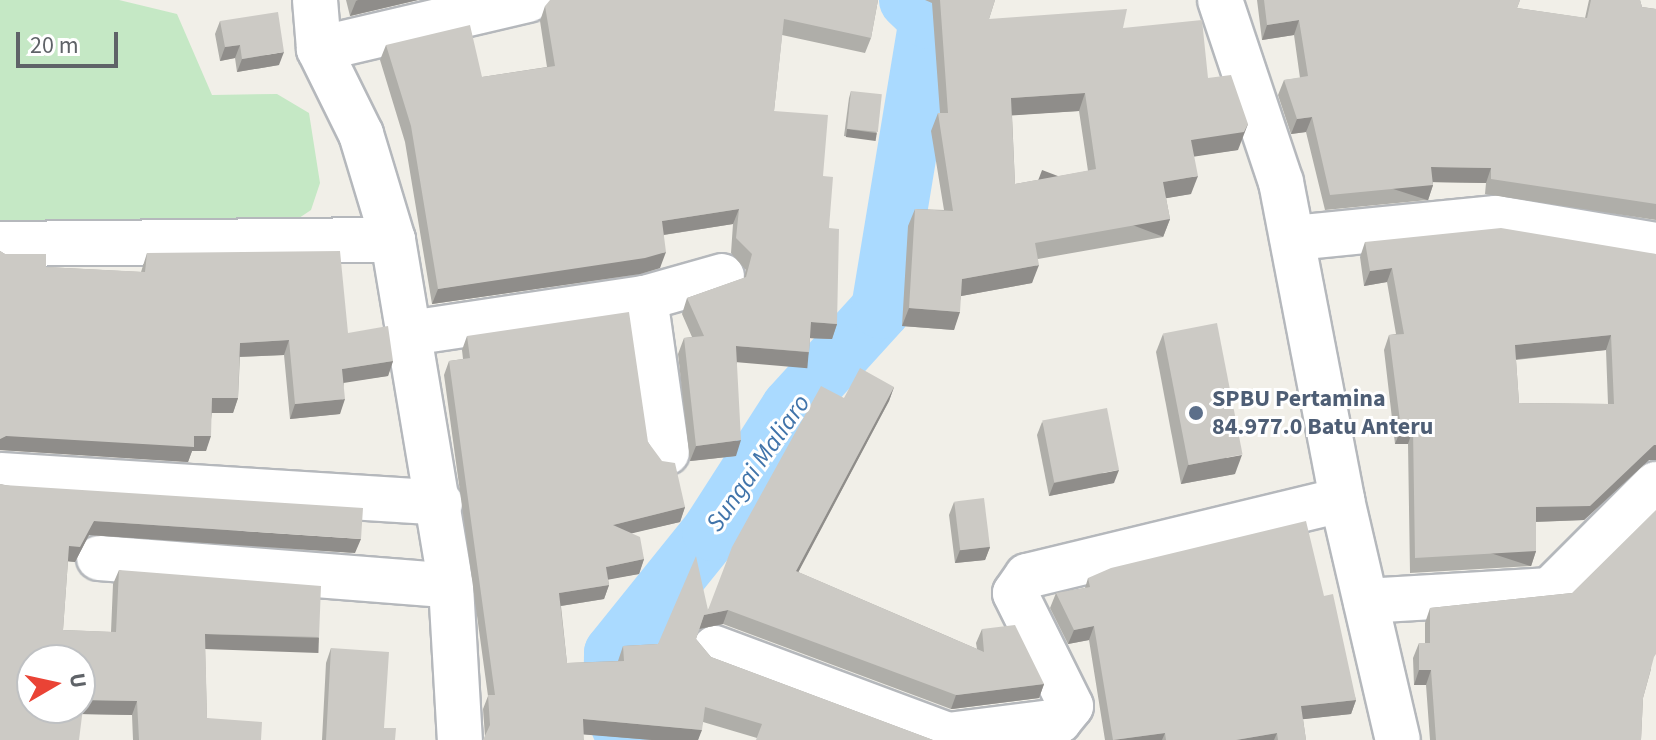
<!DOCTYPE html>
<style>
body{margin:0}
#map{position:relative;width:1656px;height:740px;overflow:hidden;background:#f1efe8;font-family:"Source Sans 3",sans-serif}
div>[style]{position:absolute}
.green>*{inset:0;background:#c5e8c5}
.river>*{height:60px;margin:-30px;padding:0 30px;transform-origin:30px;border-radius:30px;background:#aadaff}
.roads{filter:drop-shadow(2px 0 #b5b8bc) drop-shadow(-2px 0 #b5b8bc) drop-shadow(0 2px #b5b8bc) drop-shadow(0 -2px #b5b8bc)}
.minor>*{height:44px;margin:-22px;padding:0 22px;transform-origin:22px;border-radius:22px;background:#fff}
.wall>*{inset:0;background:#afaea9}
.shaded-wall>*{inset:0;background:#8f8d8a;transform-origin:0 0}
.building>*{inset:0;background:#cccac5;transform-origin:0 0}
.dots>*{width:22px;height:22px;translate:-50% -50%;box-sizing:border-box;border:4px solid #fff;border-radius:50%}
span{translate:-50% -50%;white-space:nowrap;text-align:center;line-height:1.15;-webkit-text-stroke:6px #fff;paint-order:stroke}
.service-label{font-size:24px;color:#4e5e75;font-weight:700}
.left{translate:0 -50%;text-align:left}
.water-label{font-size:26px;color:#4174aa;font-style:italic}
.north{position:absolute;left:16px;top:644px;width:80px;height:80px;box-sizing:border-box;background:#fff;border:2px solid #bfc1c3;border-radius:50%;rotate:81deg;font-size:22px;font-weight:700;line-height:32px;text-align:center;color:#5f6368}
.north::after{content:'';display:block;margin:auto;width:28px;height:36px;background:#ea4335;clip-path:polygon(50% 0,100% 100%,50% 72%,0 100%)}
.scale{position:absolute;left:16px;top:32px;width:102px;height:36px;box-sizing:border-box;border:4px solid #5f6368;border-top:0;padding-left:10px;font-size:24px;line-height:28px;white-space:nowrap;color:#5f6368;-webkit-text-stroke:6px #fff;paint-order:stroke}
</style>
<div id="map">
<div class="green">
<div style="clip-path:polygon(0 0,119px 0,177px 14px,212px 95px,277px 94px,309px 113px,320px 183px,311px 210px,296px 220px,0 222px)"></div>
</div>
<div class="river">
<div style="left:627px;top:740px;width:36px;rotate:-113deg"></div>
<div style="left:613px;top:707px;width:54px;rotate:-88.9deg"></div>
<div style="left:614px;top:653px;width:156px;rotate:-51.2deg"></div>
<div style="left:712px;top:531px;width:146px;rotate:-57.3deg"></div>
<div style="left:791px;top:408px;width:134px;rotate:-47.7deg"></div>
<div style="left:881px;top:309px;width:294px;rotate:-80.6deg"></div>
<div style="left:929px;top:19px;width:28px;rotate:-136deg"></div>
</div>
<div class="roads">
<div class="minor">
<div style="left:315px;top:0;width:49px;rotate:85.3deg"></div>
<div style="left:319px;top:49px;width:95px;rotate:63.7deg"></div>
<div style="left:361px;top:134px;width:111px;rotate:73.2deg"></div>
<div style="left:393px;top:240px;width:351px;rotate:80.5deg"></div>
<div style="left:451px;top:586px;width:154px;rotate:86.7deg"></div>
<div style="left:1220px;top:0;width:192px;rotate:71.5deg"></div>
<div style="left:1281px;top:182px;width:324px;rotate:79.1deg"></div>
<div style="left:1342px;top:500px;width:246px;rotate:76.9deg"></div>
<div style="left:319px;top:49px;width:215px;rotate:-13.2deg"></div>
<div style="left:1294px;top:238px;width:203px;rotate:-5.7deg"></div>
<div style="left:1496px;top:218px;width:162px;rotate:9.6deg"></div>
<div style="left:0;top:244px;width:393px;rotate:-0.6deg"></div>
<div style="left:645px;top:298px;width:156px;rotate:81.9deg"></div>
<div style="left:410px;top:333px;width:238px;rotate:-8.5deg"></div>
<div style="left:645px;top:298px;width:80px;rotate:-15.9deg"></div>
<div style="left:0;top:475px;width:441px;rotate:3.6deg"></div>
<div style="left:99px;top:558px;width:353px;rotate:4.5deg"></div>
<div style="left:1366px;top:601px;width:184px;rotate:-3.4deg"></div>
<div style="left:1550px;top:590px;width:150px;rotate:-45deg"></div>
<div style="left:715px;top:648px;width:249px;rotate:20.5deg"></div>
<div style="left:948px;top:735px;width:112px;rotate:-7.2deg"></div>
<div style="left:1059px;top:721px;width:19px;rotate:-51deg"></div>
<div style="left:1071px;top:706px;width:126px;rotate:-116.4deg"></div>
<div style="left:1015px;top:593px;width:21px;rotate:-55deg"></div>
<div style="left:1027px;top:576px;width:324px;rotate:-13.6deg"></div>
</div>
</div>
<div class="wall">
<div style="clip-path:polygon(346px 0,418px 0,350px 16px)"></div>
<div style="clip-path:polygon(878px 0,871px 38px,865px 53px,782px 35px,774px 111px,823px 176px,837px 324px,832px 339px,810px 338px,809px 352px,804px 367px,737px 361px,736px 456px,690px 461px,678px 354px,684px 338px,692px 337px,682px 314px,687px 298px,744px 278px,746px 270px,731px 253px,733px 224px,664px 235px,660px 268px,640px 274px,432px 304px,405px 142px,380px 60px,386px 45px,482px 77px,547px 67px,540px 21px,545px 6px)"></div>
<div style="clip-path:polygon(evenodd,925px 0,995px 0,989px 19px,1123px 28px,1208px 78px,1238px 150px,1194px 156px,1191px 194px,1166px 198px,1170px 219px,1163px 237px,1038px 259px,1032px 283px,961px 296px,954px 330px,902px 326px,908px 226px,915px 209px,944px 210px,931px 131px,938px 113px,940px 113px,932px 3px,925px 0,1079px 111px,1088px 171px,1015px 184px,1012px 115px,1079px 111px)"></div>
<div style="clip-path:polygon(1257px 0,1520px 0,1517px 8px,1585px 18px,1589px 0,1640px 0,1642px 7px,1656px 9px,1656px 220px,1485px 194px,1486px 183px,1433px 182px,1433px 185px,1428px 200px,1325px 210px,1306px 132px,1291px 134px,1278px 95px,1284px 80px,1300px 78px,1294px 35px,1262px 40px)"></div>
<div style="clip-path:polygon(220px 21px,279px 65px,237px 72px,235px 58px,220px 61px,215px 34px)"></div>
<div style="clip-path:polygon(851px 91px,877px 133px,874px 140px,844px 136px,849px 98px)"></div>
<div style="clip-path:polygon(evenodd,1365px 242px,1656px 254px,1656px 460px,1649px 460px,1584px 520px,1536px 522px,1536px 551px,1531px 566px,1410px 573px,1408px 444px,1395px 444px,1384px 350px,1389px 335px,1396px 334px,1387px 282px,1364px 286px,1360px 257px,1365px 242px,1606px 350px,1608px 404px,1519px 403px,1516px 360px,1606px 350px)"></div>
<div style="clip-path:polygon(0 251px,5px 254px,46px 267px,141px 272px,147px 253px,348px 333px,393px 361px,388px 376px,344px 382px,340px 414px,290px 419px,284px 355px,240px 357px,238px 398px,233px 413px,212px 413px,206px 451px,192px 451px,188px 462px,0 450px)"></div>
<div style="clip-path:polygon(1163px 334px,1235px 474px,1181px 484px,1156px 352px)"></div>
<div style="clip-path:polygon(467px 336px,648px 442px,685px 507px,680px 522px,631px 533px,644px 559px,639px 574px,608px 579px,609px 585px,604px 599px,561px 606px,567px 663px,618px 661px,623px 646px,658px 644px,708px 610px,844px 398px,894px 387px,889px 401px,798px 572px,977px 649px,976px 643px,982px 629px,1044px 684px,1039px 698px,951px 709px,723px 624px,699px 629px,696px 639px,711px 657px,933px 740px,757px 738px,703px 722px,698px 740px,652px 740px,583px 734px,485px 736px,483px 709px,488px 696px,444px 375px,449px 361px,463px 359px,462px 350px)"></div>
<div style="clip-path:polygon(1042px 422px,1114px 483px,1049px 496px,1037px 435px)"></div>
<div style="clip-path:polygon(0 484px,355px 553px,89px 535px,75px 562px,68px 561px,63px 630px,111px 632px,113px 584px,119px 570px,319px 637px,314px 651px,205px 648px,207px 718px,261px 740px,133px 740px,132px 715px,82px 714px)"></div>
<div style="clip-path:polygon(954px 502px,990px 547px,985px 560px,955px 563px,949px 515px)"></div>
<div style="clip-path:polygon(1088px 578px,1324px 596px,1356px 700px,1351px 714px,1303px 719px,1306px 740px,1105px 740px,1089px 640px,1068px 644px,1050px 608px,1056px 593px,1085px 588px)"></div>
<div style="clip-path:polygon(1572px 593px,1651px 669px,1643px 698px,1641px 740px,1430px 740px,1426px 685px,1414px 685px,1413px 658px,1419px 643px,1425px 643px,1425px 623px,1430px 608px)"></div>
<div style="clip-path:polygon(331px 648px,384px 728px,395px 740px,322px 740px,326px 663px)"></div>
</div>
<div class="shaded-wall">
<div style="clip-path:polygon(358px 0,418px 0,350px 16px,356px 1px)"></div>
<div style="clip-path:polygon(1299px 20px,1294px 35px,1262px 40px,1267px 25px)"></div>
<div style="clip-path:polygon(240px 45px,235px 58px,220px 61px,225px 47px)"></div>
<div style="clip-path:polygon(284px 52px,279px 65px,237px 72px,242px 59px)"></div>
<div style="clip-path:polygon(1085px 93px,1079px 111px,1004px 116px,1011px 98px)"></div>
<div style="clip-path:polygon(1312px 117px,1306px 132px,1291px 134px,1297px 119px)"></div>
<div style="clip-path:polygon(1248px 124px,1238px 150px,1185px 158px,1191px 140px)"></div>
<div style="left:847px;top:129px;width:30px;height:8px;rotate:8deg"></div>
<div style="clip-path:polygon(1431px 167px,1491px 168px,1486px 183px,1425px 182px)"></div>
<div style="clip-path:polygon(1198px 176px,1191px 194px,1156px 200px,1163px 182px)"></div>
<div style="left:1433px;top:185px;width:16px;height:103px;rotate:108deg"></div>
<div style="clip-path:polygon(739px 209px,733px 224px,656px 236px,662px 221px)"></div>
<div style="left:1170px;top:219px;width:19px;height:137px;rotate:111deg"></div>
<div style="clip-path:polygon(666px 252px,660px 268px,640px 274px,432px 304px,438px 289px)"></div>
<div style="clip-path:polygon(1039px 265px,1032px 283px,956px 297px,962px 279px)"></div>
<div style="clip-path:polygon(1392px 268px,1387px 282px,1364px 286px,1370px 271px)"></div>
<div style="clip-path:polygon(909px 308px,960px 312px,954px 330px,902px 326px)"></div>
<div style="clip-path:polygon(811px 322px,837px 324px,832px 339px,806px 338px)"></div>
<div style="clip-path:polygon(1611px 335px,1606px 350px,1509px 360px,1515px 345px)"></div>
<div style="clip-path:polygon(289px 340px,284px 355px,235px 357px,240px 343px)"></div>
<div style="left:736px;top:346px;width:73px;height:16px;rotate:5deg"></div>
<div style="clip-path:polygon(393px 361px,388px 376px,337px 384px,342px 369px)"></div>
<div style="clip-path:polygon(894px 387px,889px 401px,791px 586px,796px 571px)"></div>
<div style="clip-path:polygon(212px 398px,238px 398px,233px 413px,207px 413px)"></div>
<div style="clip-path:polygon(345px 399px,340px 414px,290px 419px,295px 404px)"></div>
<div style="clip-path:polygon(1401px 429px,1413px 429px,1408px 444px,1395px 444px)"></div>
<div style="clip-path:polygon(6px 436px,211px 436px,206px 451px,192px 451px,188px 462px,0 450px,0 439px)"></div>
<div style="clip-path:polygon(741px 440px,736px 456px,690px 461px,696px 446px)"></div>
<div style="clip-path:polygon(1654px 445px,1656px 445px,1656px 460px,1649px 460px,1584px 520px,1530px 522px,1536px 507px)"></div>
<div style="clip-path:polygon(1242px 455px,1235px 474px,1181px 484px,1188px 465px)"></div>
<div style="clip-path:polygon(1119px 470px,1114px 483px,1049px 496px,1054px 483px)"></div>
<div style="clip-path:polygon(685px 507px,680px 522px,608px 539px,613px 525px)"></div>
<div style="clip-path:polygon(94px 521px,361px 539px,355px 553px,89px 535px,75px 562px,64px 561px,69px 546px)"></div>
<div style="clip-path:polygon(990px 547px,985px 560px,955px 563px,960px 550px)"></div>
<div style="left:1536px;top:551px;width:16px;height:121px;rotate:108deg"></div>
<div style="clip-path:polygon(644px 559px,639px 574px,601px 581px,606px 567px)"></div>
<div style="clip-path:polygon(609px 585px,604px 599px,554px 607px,559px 593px)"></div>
<div style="clip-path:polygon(728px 610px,723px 624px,699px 629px,704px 615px)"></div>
<div style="clip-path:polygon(1094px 626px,1089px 640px,1068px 644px,1074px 630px)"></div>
<div style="left:205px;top:634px;width:114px;height:15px;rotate:2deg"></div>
<div style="clip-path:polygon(1419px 670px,1431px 670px,1426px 685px,1414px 685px)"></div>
<div style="clip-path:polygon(1044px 684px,1039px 698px,951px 709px,956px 695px)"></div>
<div style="clip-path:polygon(84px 700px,137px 701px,132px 715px,78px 714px)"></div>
<div style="clip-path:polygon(1356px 700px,1351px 714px,1296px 720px,1301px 706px)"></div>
<div style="clip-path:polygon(583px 719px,702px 730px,698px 740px,652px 740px,578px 734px)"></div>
<div style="clip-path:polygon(1165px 733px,1162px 740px,1113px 740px)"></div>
<div style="clip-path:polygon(1277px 733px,1274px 740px,1236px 740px)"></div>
</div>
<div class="building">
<div style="clip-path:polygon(550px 0,878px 0,871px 38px,784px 19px,774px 111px,828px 115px,823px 176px,833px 177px,829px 228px,839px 229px,837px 324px,811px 322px,809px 352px,736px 346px,741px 440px,696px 446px,684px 338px,704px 336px,687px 298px,746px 277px,752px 254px,736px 238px,739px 209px,662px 221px,666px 252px,645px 258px,438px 289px,411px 126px,386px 45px,470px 25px,482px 77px,555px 66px,545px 6px)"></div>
<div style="clip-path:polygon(evenodd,940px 0,995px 0,989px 19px,1127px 9px,1123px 28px,1202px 20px,1208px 78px,1231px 75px,1248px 124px,1244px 132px,1191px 140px,1198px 176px,1163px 182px,1170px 219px,1035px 243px,1039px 265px,962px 279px,960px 312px,909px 308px,915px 209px,953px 211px,938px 113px,948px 113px,940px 0,1085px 93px,1096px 169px,1015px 184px,1011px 98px,1085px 93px)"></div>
<div style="clip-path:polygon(1264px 0,1520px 0,1517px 8px,1587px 18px,1591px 0,1640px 0,1642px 7px,1656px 9px,1656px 204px,1491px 179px,1491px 168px,1431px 167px,1433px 185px,1330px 195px,1312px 117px,1297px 119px,1284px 80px,1308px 76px,1299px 20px,1267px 25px)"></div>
<div style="clip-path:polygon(278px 12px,284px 52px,242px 59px,240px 45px,225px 47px,220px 21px)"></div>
<div style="left:851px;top:91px;width:31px;height:38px;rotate:6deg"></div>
<div style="clip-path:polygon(evenodd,1501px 228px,1656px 254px,1656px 445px,1654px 445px,1590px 506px,1536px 507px,1536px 551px,1415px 558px,1413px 429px,1401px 429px,1389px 335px,1404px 334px,1392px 268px,1370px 271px,1365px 242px,1501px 228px,1611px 335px,1614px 404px,1519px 403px,1515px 345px,1611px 335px)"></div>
<div style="clip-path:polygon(0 251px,5px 254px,46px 254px,46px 267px,145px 272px,147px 253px,340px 251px,348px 333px,388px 326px,393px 361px,342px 369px,345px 399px,295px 404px,289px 340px,240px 343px,238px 398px,212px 398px,211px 436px,194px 436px,194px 447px,6px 436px,0 439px)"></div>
<div style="clip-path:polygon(629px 312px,648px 442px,662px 461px,675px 463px,685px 507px,613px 525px,640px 537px,644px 559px,606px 567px,609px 585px,559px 593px,567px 663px,624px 661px,623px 646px,658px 644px,696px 556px,708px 610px,732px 547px,821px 386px,844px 398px,860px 368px,894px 387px,796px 571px,984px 652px,982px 629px,1015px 625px,1044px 684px,956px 695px,728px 610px,704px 615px,696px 639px,711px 657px,933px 740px,756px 740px,762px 724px,705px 707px,702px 730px,583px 719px,584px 740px,483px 740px,490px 725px,488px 695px,495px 695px,449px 361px,470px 358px,467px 336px)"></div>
<div style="left:1217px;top:323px;width:134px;height:55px;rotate:79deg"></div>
<div style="left:1107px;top:408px;width:63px;height:66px;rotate:79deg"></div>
<div style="clip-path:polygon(evenodd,0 484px,4px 485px,363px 508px,361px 539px,94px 521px,80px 547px,69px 546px,63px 630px,116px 632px,119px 570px,321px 586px,319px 637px,205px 634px,207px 718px,262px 722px,261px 740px,139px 740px,137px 701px,84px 700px,79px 740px,0 740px,0 484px,32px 660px,80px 660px,80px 708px,32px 708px,32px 660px)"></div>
<div style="left:984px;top:498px;width:49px;height:30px;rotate:83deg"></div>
<div style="clip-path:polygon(1656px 510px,1656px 654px,1654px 657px,1643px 698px,1641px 740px,1436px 740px,1431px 670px,1419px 670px,1419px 643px,1430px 643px,1430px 608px,1572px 593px)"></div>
<div style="clip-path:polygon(1306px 521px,1324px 596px,1333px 594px,1356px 700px,1301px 706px,1306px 740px,1278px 740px,1277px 733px,1236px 740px,1166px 740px,1165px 733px,1113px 740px,1094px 626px,1074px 630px,1056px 593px,1090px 587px,1088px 578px,1111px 568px)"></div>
<div style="clip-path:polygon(331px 648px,389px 652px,384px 728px,396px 728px,395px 740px,326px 740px)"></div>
</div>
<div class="dots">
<div style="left:1196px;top:413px;background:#5c6f8a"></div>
</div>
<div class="service-label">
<span class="left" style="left:1212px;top:413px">SPBU Pertamina<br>84.977.0 Batu Anteru</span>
</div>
<div class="water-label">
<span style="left:758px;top:463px;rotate:-55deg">Sungai Maliaro</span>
</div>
<div class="north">U</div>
<div class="scale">20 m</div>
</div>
